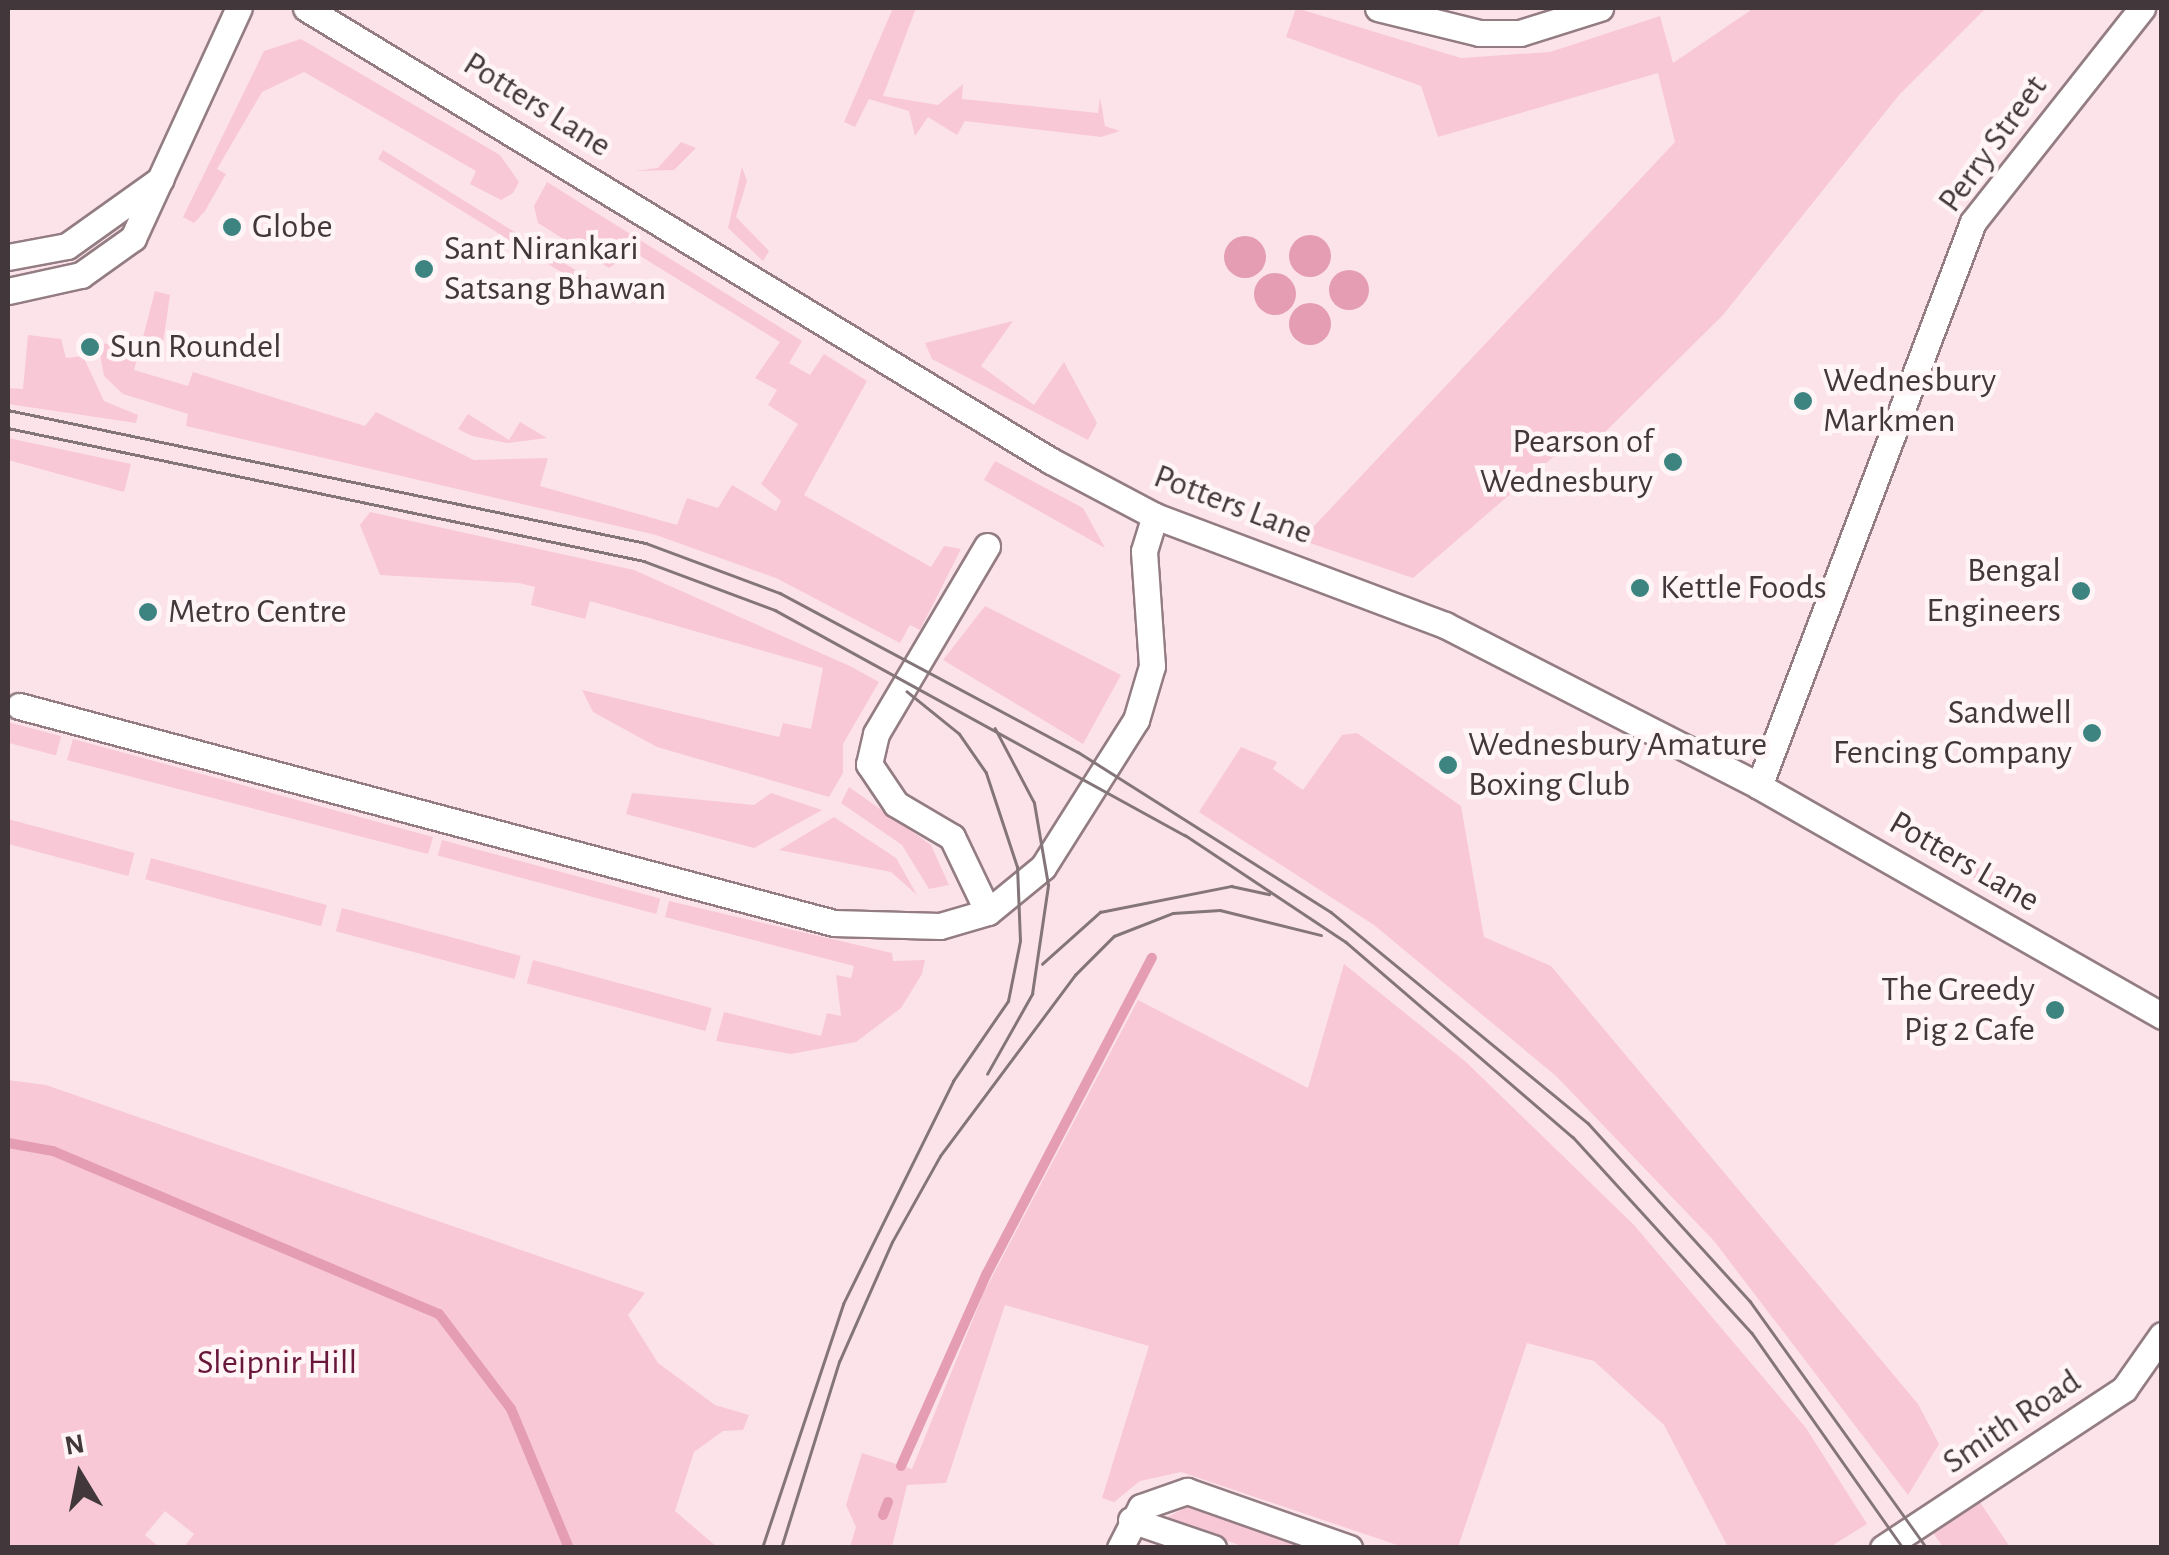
<!DOCTYPE html>
<style>
body{margin:0}
#map{position:relative;width:2169px;height:1555px;overflow:hidden;background:#fce3ea;font-family:"Alegreya Sans",sans-serif}
div>[style]{position:absolute}
.green>*{inset:0;background:#f8c8d6;transform-origin:0 0}
.water>*{inset:0;background:#e49db3}
.round{border-radius:50%}
.stream>*{height:10px;margin:-5px;padding:0 5px;transform-origin:5px;border-radius:5px;background:#e49db3}
.roads{filter:drop-shadow(2px 0 #937d83) drop-shadow(-2px 0 #937d83) drop-shadow(0 2px #937d83) drop-shadow(0 -2px #937d83)}
.minor>*{height:25px;margin:-12.5px;padding:0 12.5px;transform-origin:12.5px;border-radius:12.5px;background:#fff}
.tram>*{height:2.5px;margin:-1.25px;padding:0 1.25px;transform-origin:1.25px;border-radius:1.25px;background:#847579}
.dots>*{width:28px;height:28px;translate:-50% -50%;box-sizing:border-box;border:5px solid #fff5f7;border-radius:50%}
span{translate:-50% -50%;white-space:nowrap;text-align:center;line-height:1.15;-webkit-text-stroke:9px #fff5f7;paint-order:stroke}
.street-label{font-size:35px;color:#42383b}
.poi-label{font-size:35px;color:#42383b}
.left{translate:0 -50%;text-align:left}
.right{translate:-100% -50%;text-align:right}
.park-label{font-size:35px;color:#681639}
.frame{position:absolute;inset:0;border:10px solid #42383b;pointer-events:none}
.north{position:absolute;left:30px;top:1425px;width:100px;height:100px;-webkit-text-stroke:8px #fff5f7;paint-order:stroke;rotate:350deg;font-size:28px;font-weight:700;line-height:40px;text-align:center;color:#42383b}
.north::after{content:'';display:block;margin:auto;width:35px;height:45px;background:#42383b;clip-path:polygon(50% 0,100% 100%,50% 72%,0 100%)}
</style>
<div id="map">
<div class="green">
<div style="clip-path:polygon(893px 8px,916px 8px,883px 96px,938px 105px,963px 84px,962px 99px,1098px 113px,1100px 97px,1105px 126px,1120px 131px,1101px 137px,965px 121px,957px 135px,928px 117px,915px 136px,909px 111px,869px 99px,855px 127px,844px 122px)"></div>
<div style="clip-path:polygon(1296px 8px,1461px 58px,1550px 52px,1660px 16px,1673px 63px,1754px 8px,1986px 8px,1899px 95px,1723px 315px,1597px 440px,1567px 445px,1413px 578px,1301px 540px,1675px 142px,1658px 73px,1438px 137px,1421px 86px,1286px 37px)"></div>
<div style="clip-path:polygon(301px 39px,500px 155px,519px 182px,513px 193px,501px 200px,470px 184px,476px 171px,304px 72px,262px 92px,217px 169px,226px 174px,205px 211px,194px 223px,183px 217px,264px 51px)"></div>
<div style="clip-path:polygon(681px 142px,696px 148px,674px 170px,635px 171px,658px 168px)"></div>
<div style="clip-path:polygon(383px 150px,601px 286px,600px 296px,378px 159px)"></div>
<div style="clip-path:polygon(742px 167px,747px 181px,736px 217px,769px 251px,763px 261px,728px 228px)"></div>
<div style="clip-path:polygon(547px 182px,802px 341px,789px 363px,810px 375px,824px 354px,867px 381px,804px 495px,931px 567px,944px 546px,961px 549px,920px 630px,910px 625px,900px 643px,776px 578px,656px 535px,186px 426px,188px 414px,123px 394px,104px 376px,98px 343px,140px 347px,134px 370px,188px 386px,193px 372px,365px 426px,376px 412px,474px 460px,548px 458px,540px 486px,677px 525px,687px 498px,718px 508px,732px 485px,776px 511px,781px 501px,761px 484px,798px 424px,768px 405px,777px 390px,755px 378px,780px 342px,632px 251px,609px 268px,538px 223px,534px 206px)"></div>
<div style="clip-path:polygon(155px 291px,170px 295px,163px 343px,143px 337px)"></div>
<div style="clip-path:polygon(1013px 321px,981px 366px,1034px 405px,1064px 362px,1097px 423px,1088px 440px,932px 359px,925px 343px)"></div>
<div style="clip-path:polygon(28px 335px,61px 339px,66px 358px,83px 356px,104px 401px,138px 415px,136px 423px,8px 404px,8px 388px,23px 389px)"></div>
<div style="clip-path:polygon(468px 414px,509px 440px,520px 422px,547px 438px,507px 443px,472px 436px,458px 429px)"></div>
<div style="clip-path:polygon(8px 438px,131px 464px,124px 492px,8px 460px)"></div>
<div style="clip-path:polygon(995px 461px,1083px 508px,1105px 548px,984px 480px)"></div>
<div style="clip-path:polygon(370px 512px,634px 570px,852px 667px,879px 682px,843px 744px,843px 773px,829px 797px,657px 747px,593px 712px,582px 690px,779px 737px,783px 723px,811px 729px,823px 668px,590px 601px,585px 619px,531px 605px,535px 587px,519px 583px,380px 575px,360px 525px)"></div>
<div style="clip-path:polygon(985px 606px,1121px 675px,1083px 744px,943px 660px)"></div>
<div style="left:8px;top:722px;width:55px;height:20px;rotate:15deg"></div>
<div style="clip-path:polygon(1357px 733px,1461px 806px,1484px 937px,1551px 966px,1918px 1404px,1939px 1444px,1908px 1495px,1714px 1241px,1556px 1076px,1374px 925px,1199px 812px,1241px 747px,1277px 762px,1273px 769px,1303px 790px,1342px 735px)"></div>
<div style="clip-path:polygon(73px 739px,433px 837px,428px 854px,67px 760px)"></div>
<div style="clip-path:polygon(849px 787px,931px 845px,949px 885px,929px 889px,902px 845px,841px 803px)"></div>
<div style="clip-path:polygon(632px 793px,754px 805px,771px 793px,822px 810px,754px 848px,626px 814px)"></div>
<div style="clip-path:polygon(834px 817px,896px 858px,917px 895px,891px 872px,779px 850px)"></div>
<div style="left:8px;top:819px;width:131px;height:24px;rotate:15deg"></div>
<div style="left:442px;top:840px;width:226px;height:16px;rotate:15deg"></div>
<div style="left:151px;top:858px;width:182px;height:22px;rotate:15deg"></div>
<div style="clip-path:polygon(1940px 858px,2011px 877px,2008px 898px)"></div>
<div style="clip-path:polygon(669px 901px,892px 953px,893px 961px,925px 960px,922px 974px,901px 1008px,856px 1042px,791px 1054px,716px 1041px,724px 1012px,821px 1036px,827px 1013px,841px 1016px,836px 975px,851px 978px,854px 966px,665px 917px)"></div>
<div style="left:342px;top:908px;width:185px;height:24px;rotate:15deg"></div>
<div style="left:533px;top:960px;width:185px;height:24px;rotate:15deg"></div>
<div style="clip-path:polygon(1344px 964px,1466px 1062px,1634px 1225px,1806px 1428px,1867px 1524px,1830px 1547px,1728px 1547px,1664px 1425px,1594px 1361px,1527px 1343px,1458px 1547px,1403px 1547px,1181px 1472px,1140px 1481px,1114px 1502px,1102px 1498px,1149px 1346px,1005px 1305px,946px 1483px,907px 1485px,892px 1547px,850px 1547px,856px 1527px,846px 1505px,862px 1453px,912px 1469px,984px 1292px,1138px 1000px,1308px 1088px)"></div>
<div style="clip-path:polygon(8px 1080px,46px 1085px,645px 1293px,628px 1315px,658px 1363px,715px 1405px,749px 1415px,743px 1430px,723px 1431px,694px 1452px,675px 1511px,717px 1547px,184px 1547px,194px 1534px,165px 1511px,145px 1535px,159px 1547px,8px 1547px)"></div>
<div style="clip-path:polygon(1977px 1498px,2010px 1547px,1943px 1547px,1927px 1524px)"></div>
<div style="clip-path:polygon(1187px 1507px,1303px 1547px,1245px 1547px,1164px 1519px)"></div>
</div>
<div class="water">
<div class="round" style="left:1289px;top:235px;width:42px;height:42px"></div>
<div class="round" style="left:1224px;top:236px;width:42px;height:42px"></div>
<div class="round" style="left:1329px;top:270px;width:40px;height:40px"></div>
<div class="round" style="left:1254px;top:273px;width:42px;height:42px"></div>
<div class="round" style="left:1289px;top:303px;width:42px;height:42px"></div>
</div>
<div class="stream">
<div style="left:8px;top:1143px;width:46px;rotate:10.1deg"></div>
<div style="left:53px;top:1151px;width:419px;rotate:22.9deg"></div>
<div style="left:439px;top:1314px;width:119px;rotate:52.8deg"></div>
<div style="left:511px;top:1409px;width:151px;rotate:67.4deg"></div>
<div style="left:901px;top:1466px;width:209px;rotate:-66deg"></div>
<div style="left:986px;top:1275px;width:358px;rotate:-62.4deg"></div>
<div style="left:883px;top:1515px;width:14px;rotate:-69deg"></div>
</div>
<div class="roads">
<div class="minor">
<div style="left:306px;top:8px;width:872px;rotate:31.3deg"></div>
<div style="left:1051px;top:461px;width:118px;rotate:27.9deg"></div>
<div style="left:1155px;top:516px;width:310px;rotate:20.6deg"></div>
<div style="left:1445px;top:625px;width:353px;rotate:27.1deg"></div>
<div style="left:1759px;top:786px;width:464px;rotate:29.7deg"></div>
<div style="left:1378px;top:8px;width:104px;rotate:13.9deg"></div>
<div style="left:1479px;top:33px;width:41px"></div>
<div style="left:1520px;top:33px;width:84px;rotate:-17.4deg"></div>
<div style="left:8px;top:257px;width:60px;rotate:-10.6deg"></div>
<div style="left:67px;top:246px;width:115px;rotate:-35.5deg"></div>
<div style="left:8px;top:291px;width:75px;rotate:-12.4deg"></div>
<div style="left:81px;top:275px;width:64px;rotate:-35.4deg"></div>
<div style="left:133px;top:238px;width:253px;rotate:-65.3deg"></div>
<div style="left:987px;top:546px;width:218px;rotate:120.6deg"></div>
<div style="left:876px;top:734px;width:31px;rotate:103deg"></div>
<div style="left:869px;top:764px;width:48px;rotate:56deg"></div>
<div style="left:896px;top:804px;width:65px;rotate:30.5deg"></div>
<div style="left:952px;top:837px;width:83px;rotate:64.4deg"></div>
<div style="left:19px;top:706px;width:843px;rotate:14.91deg"></div>
<div style="left:834px;top:923px;width:106px;rotate:1.6deg"></div>
<div style="left:940px;top:926px;width:50px;rotate:-16.3deg"></div>
<div style="left:988px;top:912px;width:71px;rotate:-39.3deg"></div>
<div style="left:1043px;top:867px;width:174px;rotate:-57.7deg"></div>
<div style="left:1136px;top:720px;width:56px;rotate:-73.5deg"></div>
<div style="left:1152px;top:666px;width:115px;rotate:-94deg"></div>
<div style="left:1144px;top:551px;width:37px;rotate:-73deg"></div>
<div style="left:1759px;top:786px;width:603px;rotate:-69.22deg"></div>
<div style="left:1973px;top:222px;width:273px;rotate:-51.7deg"></div>
<div style="left:1131px;top:1520px;width:87px;rotate:18.9deg"></div>
<div style="left:1120px;top:1548px;width:46px;rotate:-62.9deg"></div>
<div style="left:1141px;top:1507px;width:49px;rotate:-19.2deg"></div>
<div style="left:1187px;top:1491px;width:172px;rotate:19.4deg"></div>
<div style="left:1883px;top:1548px;width:289px;rotate:-33.4deg"></div>
<div style="left:2124px;top:1389px;width:66px;rotate:-54.9deg"></div>
</div>
</div>
<div class="tram">
<div style="left:8px;top:410px;width:652px;rotate:11.78deg"></div>
<div style="left:646px;top:543px;width:143px;rotate:20.5deg"></div>
<div style="left:780px;top:593px;width:338px;rotate:28.1deg"></div>
<div style="left:1078px;top:752px;width:299px;rotate:32.3deg"></div>
<div style="left:1331px;top:912px;width:333px;rotate:39.4deg"></div>
<div style="left:1588px;top:1123px;width:241px;rotate:47.7deg"></div>
<div style="left:1750px;top:1301px;width:304px;rotate:54.4deg"></div>
<div style="left:8px;top:428px;width:650px;rotate:11.81deg"></div>
<div style="left:644px;top:561px;width:140px;rotate:20.5deg"></div>
<div style="left:775px;top:610px;width:468px;rotate:28.8deg"></div>
<div style="left:1185px;top:835px;width:193px;rotate:33.6deg"></div>
<div style="left:1346px;top:942px;width:299px;rotate:40.7deg"></div>
<div style="left:1573px;top:1137px;width:265px;rotate:47.6deg"></div>
<div style="left:1752px;top:1333px;width:263px;rotate:54.9deg"></div>
<div style="left:1042px;top:964px;width:78px;rotate:-41.9deg"></div>
<div style="left:1100px;top:912px;width:134px;rotate:-11.2deg"></div>
<div style="left:1231px;top:886px;width:39px;rotate:12deg"></div>
<div style="left:987px;top:1074px;width:92px;rotate:-60.6deg"></div>
<div style="left:1032px;top:994px;width:110px;rotate:-81.6deg"></div>
<div style="left:1048px;top:885px;width:83px;rotate:-99.7deg"></div>
<div style="left:1034px;top:803px;width:84px;rotate:-117.8deg"></div>
<div style="left:762px;top:1548px;width:257px;rotate:-71.6deg"></div>
<div style="left:843px;top:1304px;width:249px;rotate:-63.7deg"></div>
<div style="left:953px;top:1081px;width:97px;rotate:-55.5deg"></div>
<div style="left:1008px;top:1001px;width:61px;rotate:-78.7deg"></div>
<div style="left:1020px;top:941px;width:74px;rotate:-92.3deg"></div>
<div style="left:1017px;top:867px;width:99px;rotate:-108.3deg"></div>
<div style="left:986px;top:773px;width:47px;rotate:-124.7deg"></div>
<div style="left:959px;top:734px;width:67px;rotate:-141.1deg"></div>
<div style="left:781px;top:1548px;width:195px;rotate:-72.7deg"></div>
<div style="left:839px;top:1362px;width:131px;rotate:-66.2deg"></div>
<div style="left:892px;top:1242px;width:98px;rotate:-60.8deg"></div>
<div style="left:940px;top:1156px;width:226px;rotate:-53.3deg"></div>
<div style="left:1075px;top:975px;width:55px;rotate:-45deg"></div>
<div style="left:1114px;top:936px;width:63px;rotate:-21.3deg"></div>
<div style="left:1173px;top:913px;width:47px;rotate:-3.7deg"></div>
<div style="left:1220px;top:910px;width:104px;rotate:13.9deg"></div>
</div>
<div class="dots">
<div style="left:232px;top:227px;background:#3d8480"></div>
<div style="left:424px;top:269px;background:#3d8480"></div>
<div style="left:90px;top:347px;background:#3d8480"></div>
<div style="left:1803px;top:401px;background:#3d8480"></div>
<div style="left:1673px;top:462px;background:#3d8480"></div>
<div style="left:1640px;top:588px;background:#3d8480"></div>
<div style="left:2081px;top:591px;background:#3d8480"></div>
<div style="left:148px;top:612px;background:#3d8480"></div>
<div style="left:2092px;top:733px;background:#3d8480"></div>
<div style="left:1448px;top:765px;background:#3d8480"></div>
<div style="left:2055px;top:1010px;background:#3d8480"></div>
</div>
<div class="street-label">
<span style="left:537px;top:105px;rotate:32deg">Potters Lane</span>
<span style="left:1993px;top:144px;rotate:-54deg">Perry Street</span>
<span style="left:1233px;top:505px;rotate:21deg">Potters Lane</span>
<span style="left:1964px;top:862px;rotate:30deg">Potters Lane</span>
<span style="left:2012px;top:1422px;rotate:-34deg">Smith Road</span>
</div>
<div class="poi-label">
<span class="left" style="left:252px;top:227px">Globe</span>
<span class="left" style="left:444px;top:269px">Sant Nirankari<br>Satsang Bhawan</span>
<span class="left" style="left:110px;top:347px">Sun Roundel</span>
<span class="left" style="left:1823px;top:401px">Wednesbury<br>Markmen</span>
<span class="right" style="left:1653px;top:462px">Pearson of<br>Wednesbury</span>
<span class="right" style="left:2061px;top:591px">Bengal<br>Engineers</span>
<span class="left" style="left:1660px;top:588px">Kettle Foods</span>
<span class="left" style="left:168px;top:612px">Metro Centre</span>
<span class="right" style="left:2072px;top:733px">Sandwell<br>Fencing Company</span>
<span class="left" style="left:1468px;top:765px">Wednesbury Amature<br>Boxing Club</span>
<span class="right" style="left:2035px;top:1010px">The Greedy<br>Pig 2 Cafe</span>
</div>
<div class="park-label">
<span style="left:277px;top:1363px">Sleipnir Hill</span>
</div>
<div class="frame"></div>
<div class="north">N</div>
</div>
